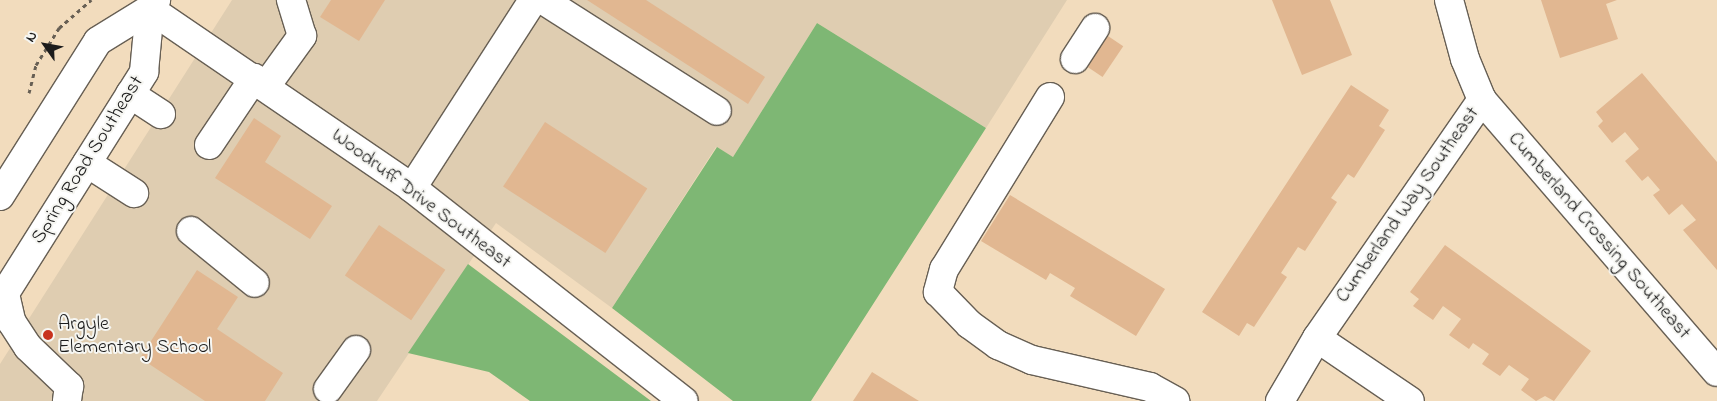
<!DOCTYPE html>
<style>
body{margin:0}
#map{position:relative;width:1717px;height:401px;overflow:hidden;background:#f2dcbd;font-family:"Indie Flower",sans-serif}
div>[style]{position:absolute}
.built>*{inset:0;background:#dfcdb1}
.forest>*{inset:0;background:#7eb774}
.building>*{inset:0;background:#e1b791;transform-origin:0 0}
.path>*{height:3px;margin-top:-1.5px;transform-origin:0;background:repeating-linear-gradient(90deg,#675f54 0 4px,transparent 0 8px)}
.roads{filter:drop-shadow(1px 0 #675f54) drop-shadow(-1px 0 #675f54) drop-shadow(0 1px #675f54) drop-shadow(0 -1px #675f54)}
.minor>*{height:28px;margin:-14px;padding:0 14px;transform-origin:14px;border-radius:14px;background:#fff}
.major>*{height:28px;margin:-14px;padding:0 14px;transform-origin:14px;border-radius:14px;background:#fff}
.dots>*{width:14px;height:14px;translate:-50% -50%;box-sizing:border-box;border:2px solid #f6f6f2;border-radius:50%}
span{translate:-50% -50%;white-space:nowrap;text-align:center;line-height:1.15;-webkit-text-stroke:4px #f6f6f2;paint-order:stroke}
.street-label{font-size:20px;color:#1c1c1c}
.poi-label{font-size:20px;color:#1c1c1c}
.left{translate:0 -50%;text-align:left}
.north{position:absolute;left:20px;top:20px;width:50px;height:50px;-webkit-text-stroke:4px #f6f6f2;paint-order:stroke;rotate:302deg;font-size:14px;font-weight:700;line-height:20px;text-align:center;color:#1c1c1c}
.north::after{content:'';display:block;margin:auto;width:18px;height:22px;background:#1c1c1c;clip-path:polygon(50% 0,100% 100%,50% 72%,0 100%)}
</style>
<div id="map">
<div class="built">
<div style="clip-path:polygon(232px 0,1067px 0,986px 128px,817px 23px,733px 157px,716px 147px,612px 308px,496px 223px,377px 401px,0 401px,0 364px)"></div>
</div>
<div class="forest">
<div style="clip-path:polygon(817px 23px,986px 128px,811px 401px,733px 401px,612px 308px,717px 147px,733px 157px)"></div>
<div style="clip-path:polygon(468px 264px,651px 401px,530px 401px,489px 372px,408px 353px)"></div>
</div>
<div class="building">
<div style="clip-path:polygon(331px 0,385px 0,359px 41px,320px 17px)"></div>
<div style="clip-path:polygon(587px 0,646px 0,765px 77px,748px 104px)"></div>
<div style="clip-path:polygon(1272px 0,1330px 0,1352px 55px,1302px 75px)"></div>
<div style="clip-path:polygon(1541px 0,1617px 0,1606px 4px,1618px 39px,1560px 58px)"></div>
<div style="left:1105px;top:34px;width:22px;height:37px;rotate:34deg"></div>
<div style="clip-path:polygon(1642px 73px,1717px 162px,1717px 270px,1683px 230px,1696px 220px,1682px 204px,1669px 215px,1653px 195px,1660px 190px,1648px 176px,1642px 181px,1625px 161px,1639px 149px,1625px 132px,1612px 143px,1598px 126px,1603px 121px,1596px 112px)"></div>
<div style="clip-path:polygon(1351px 85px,1389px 110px,1379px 126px,1385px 130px,1354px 178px,1348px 174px,1331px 198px,1337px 202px,1305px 251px,1298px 247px,1281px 273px,1287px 277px,1254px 327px,1247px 323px,1239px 336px,1202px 312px)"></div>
<div style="clip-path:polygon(254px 118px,281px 136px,265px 162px,332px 206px,310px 239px,215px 178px)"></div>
<div style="left:545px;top:122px;width:122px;height:77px;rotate:33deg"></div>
<div style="clip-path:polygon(1010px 195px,1165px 289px,1136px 336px,1070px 296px,1075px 288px,1050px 273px,1046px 280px,981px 241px)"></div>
<div style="left:379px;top:225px;width:80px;height:61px;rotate:34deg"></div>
<div style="clip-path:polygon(1445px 245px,1591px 351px,1554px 401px,1545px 396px,1536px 401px,1521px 390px,1529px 379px,1509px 365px,1500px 376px,1482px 364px,1489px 354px,1473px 343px,1469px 349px,1449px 335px,1461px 319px,1443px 306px,1433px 320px,1413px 306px,1419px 299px,1410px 292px)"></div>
<div style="clip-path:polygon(197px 270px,238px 297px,217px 329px,283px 373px,265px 401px,205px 401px,140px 358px)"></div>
<div style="clip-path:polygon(872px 372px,919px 401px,853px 401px)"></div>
</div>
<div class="path">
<div style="left:29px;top:93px;width:29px;rotate:-76deg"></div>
<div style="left:36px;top:65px;width:44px;rotate:-58.1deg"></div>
<div style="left:59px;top:28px;width:43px;rotate:-41.2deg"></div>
</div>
<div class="roads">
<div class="minor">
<div style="left:543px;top:0;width:206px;rotate:32.5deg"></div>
<div style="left:150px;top:9px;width:317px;rotate:34.3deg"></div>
<div style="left:412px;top:188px;width:345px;rotate:38.1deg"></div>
<div style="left:1075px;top:59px;width:37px;rotate:-57deg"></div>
<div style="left:266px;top:86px;width:62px;rotate:-54.2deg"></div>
<div style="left:302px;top:36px;width:38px;rotate:-107deg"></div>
<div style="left:130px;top:94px;width:37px;rotate:33deg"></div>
<div style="left:1050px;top:97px;width:202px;rotate:121.6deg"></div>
<div style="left:944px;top:269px;width:24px;rotate:105deg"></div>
<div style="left:938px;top:292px;width:45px;rotate:45.9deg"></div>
<div style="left:969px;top:324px;width:36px;rotate:36deg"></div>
<div style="left:998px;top:345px;width:37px;rotate:24deg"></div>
<div style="left:1032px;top:360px;width:121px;rotate:12.9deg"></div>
<div style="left:1150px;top:387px;width:29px;rotate:29deg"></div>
<div style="left:1482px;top:100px;width:359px;rotate:49.2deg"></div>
<div style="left:209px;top:145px;width:81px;rotate:-56.1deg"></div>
<div style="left:87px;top:163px;width:56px;rotate:32.6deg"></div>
<div style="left:412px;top:188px;width:224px;rotate:-57.2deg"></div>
<div style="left:191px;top:231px;width:82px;rotate:39.1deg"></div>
<div style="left:5px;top:294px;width:28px;rotate:77deg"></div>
<div style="left:11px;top:321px;width:31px;rotate:57deg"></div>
<div style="left:28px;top:347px;width:57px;rotate:43.6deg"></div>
<div style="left:69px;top:386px;width:15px;rotate:98deg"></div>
<div style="left:1317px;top:338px;width:112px;rotate:34.1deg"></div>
<div style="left:328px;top:389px;width:48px;rotate:-54.3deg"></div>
<div style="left:1280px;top:401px;width:73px;rotate:-59.6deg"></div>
<div style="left:1317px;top:338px;width:290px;rotate:-55.3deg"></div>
<div style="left:1482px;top:100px;width:44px;rotate:-112.5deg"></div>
<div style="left:1465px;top:59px;width:61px;rotate:-105.2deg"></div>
</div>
<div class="major">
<div style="left:0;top:196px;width:183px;rotate:-57.7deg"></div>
<div style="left:98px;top:41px;width:61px;rotate:-31.6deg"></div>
<div style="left:150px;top:9px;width:11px;rotate:-56deg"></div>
<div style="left:0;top:301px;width:271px;rotate:-57.8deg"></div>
<div style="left:144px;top:72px;width:63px;rotate:-84.6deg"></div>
</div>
</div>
<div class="dots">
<div style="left:48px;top:335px;background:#c8321e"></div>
</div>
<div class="street-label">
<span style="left:88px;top:160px;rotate:-58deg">Spring Road Southeast</span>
<span style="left:421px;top:199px;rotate:37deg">Woodruff Drive Southeast</span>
<span style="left:1408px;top:205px;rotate:-55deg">Cumberland Way Southeast</span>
<span style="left:1599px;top:236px;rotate:49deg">Cumberland Crossing Southeast</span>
</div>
<div class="poi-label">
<span class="left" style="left:58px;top:336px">Argyle<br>Elementary School</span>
</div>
<div class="north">N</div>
</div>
